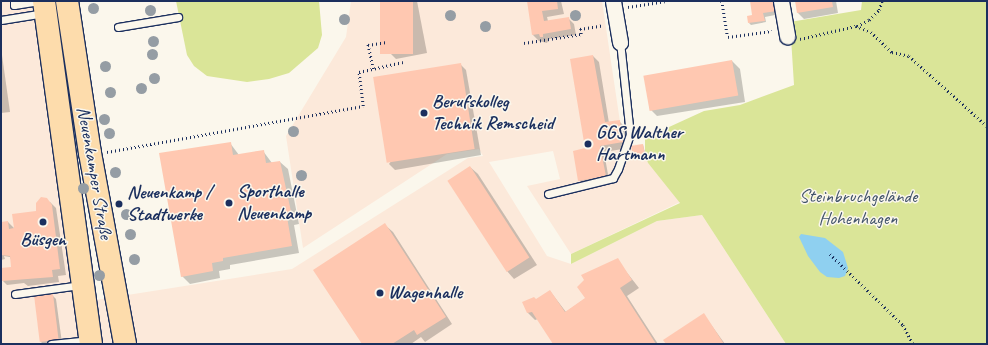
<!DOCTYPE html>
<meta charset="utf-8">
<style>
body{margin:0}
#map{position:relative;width:988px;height:345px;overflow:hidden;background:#fbf7ec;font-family:Caveat,sans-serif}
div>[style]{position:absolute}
.built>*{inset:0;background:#fce9da}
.green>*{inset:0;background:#dae598}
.water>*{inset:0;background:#8fd0f0}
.shadow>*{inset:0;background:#0003}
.building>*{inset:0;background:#ffc8b1;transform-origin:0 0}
.path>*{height:2.5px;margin-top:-1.25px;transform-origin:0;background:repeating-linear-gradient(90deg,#1b2f5e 0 1px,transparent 0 4px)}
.roads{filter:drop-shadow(1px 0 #1b2f5e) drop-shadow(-1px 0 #1b2f5e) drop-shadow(0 1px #1b2f5e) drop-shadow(0 -1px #1b2f5e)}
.lane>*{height:7px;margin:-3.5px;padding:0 3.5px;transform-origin:3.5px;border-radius:3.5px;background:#fbf7ec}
.street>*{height:15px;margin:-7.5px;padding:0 7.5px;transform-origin:7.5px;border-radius:7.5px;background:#fbf7ec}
.primary>*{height:22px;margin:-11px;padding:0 11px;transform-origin:11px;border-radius:11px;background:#fddcac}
.trees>*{width:11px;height:11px;margin:-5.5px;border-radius:50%;background:#959da4}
.dots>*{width:11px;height:11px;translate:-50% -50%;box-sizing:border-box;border:2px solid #fbf7ec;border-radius:50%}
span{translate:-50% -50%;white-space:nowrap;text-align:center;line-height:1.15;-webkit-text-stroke:3px #fbf7ec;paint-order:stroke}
.poi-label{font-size:19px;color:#1b2f5e;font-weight:700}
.left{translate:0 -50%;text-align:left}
.street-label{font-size:19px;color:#1b2f5e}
.park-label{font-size:19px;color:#41536a}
.frame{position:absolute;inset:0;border:2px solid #1b2f5e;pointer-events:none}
</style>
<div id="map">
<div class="built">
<div style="clip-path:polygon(1px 1px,37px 1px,83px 302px,292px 269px,468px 158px,483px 156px,479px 149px,447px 154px,303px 248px,286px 136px,346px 37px,351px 1px,602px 1px,623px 142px,631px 145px,643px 144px,648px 163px,680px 202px,571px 254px,527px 186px,560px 179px,553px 151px,489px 162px,547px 256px,571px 264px,657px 221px,702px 215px,786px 344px,1px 344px)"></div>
</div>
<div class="green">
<div style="clip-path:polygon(176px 1px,319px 1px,322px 35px,318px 48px,289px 73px,269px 79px,247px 82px,207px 76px,194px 66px,187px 55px)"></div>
<div style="clip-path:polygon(862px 1px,987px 1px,987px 344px,786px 344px,702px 215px,657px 221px,571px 264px,571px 254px,680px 203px,648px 163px,645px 155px,645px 138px,704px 111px,740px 105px,794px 85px,790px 22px,861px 10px)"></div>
</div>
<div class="water">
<div style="clip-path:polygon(801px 234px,825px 238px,843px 252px,848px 268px,845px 276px,839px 278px,827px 277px,820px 272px,808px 256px,799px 237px)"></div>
</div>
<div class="shadow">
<div style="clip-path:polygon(381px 1px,417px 1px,427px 53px,396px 59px,390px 53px)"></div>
<div style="clip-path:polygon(528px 1px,561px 1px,564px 14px,547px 17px,548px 21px,568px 18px,574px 24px,576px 35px,549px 39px,547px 43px,539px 41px,533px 35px)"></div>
<div style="clip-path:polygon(751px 1px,778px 1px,780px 14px,765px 17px,766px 22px,751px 25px,749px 23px,754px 16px)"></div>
<div style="clip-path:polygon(796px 1px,836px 1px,838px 13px,804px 19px,798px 13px)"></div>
<div style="clip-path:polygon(1px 48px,10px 112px,1px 113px)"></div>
<div style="clip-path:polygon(593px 56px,599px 62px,609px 123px,619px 121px,625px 127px,629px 148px,604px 152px,609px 180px,583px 184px,579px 180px,587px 149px)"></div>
<div style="clip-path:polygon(732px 61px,740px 69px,745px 102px,657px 116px,650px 109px)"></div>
<div style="clip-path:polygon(460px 64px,466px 70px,481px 155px,395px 170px,389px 164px)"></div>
<div style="clip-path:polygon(230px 143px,239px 155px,263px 151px,272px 163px,280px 162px,288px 169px,299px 224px,294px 225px,299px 253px,230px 265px,230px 269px,219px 271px,220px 278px,190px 284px,182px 276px)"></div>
<div style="clip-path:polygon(643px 145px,646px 157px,635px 158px,633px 156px)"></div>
<div style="clip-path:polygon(470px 167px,478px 174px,537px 265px,514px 279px,507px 271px)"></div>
<div style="clip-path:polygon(41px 199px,50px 202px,56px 208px,66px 275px,58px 276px,59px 282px,28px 286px,24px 283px,7px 285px,3px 281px,14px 268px,10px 257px,4px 256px,5px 259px,1px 260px,1px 223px,8px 222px,15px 229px,37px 211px)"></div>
<div style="clip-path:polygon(385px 225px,393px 232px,452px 324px,425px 342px,421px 337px,411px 344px,364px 344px)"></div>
<div style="clip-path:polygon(617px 260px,639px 288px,627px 296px,658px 344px,555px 344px,538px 319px,535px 320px,527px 312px,536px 300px,550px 291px,566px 312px,586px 298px)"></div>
<div style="clip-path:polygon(52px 295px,56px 299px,62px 343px,43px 344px,41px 342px)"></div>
<div style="clip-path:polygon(704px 315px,725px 344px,668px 344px)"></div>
</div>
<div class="building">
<div style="left:380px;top:1px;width:33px;height:53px"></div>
<div style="clip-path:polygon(527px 1px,557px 1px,558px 9px,542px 11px,544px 21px,569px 17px,571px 29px,543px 34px,543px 37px,540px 37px,539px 34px,532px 35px)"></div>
<div style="clip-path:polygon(750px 1px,775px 1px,777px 11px,763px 13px,765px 21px,748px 23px,747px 16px,752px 15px)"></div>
<div style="clip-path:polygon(795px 1px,832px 1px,833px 7px,797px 13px)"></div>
<div style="clip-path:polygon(593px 55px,605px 122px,620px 120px,623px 142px,600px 146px,606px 176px,578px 181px,573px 151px,585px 148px,570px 59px)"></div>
<div style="left:732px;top:60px;width:36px;height:90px;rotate:80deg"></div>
<div style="left:461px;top:63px;width:87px;height:89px;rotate:81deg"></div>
<div style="clip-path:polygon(231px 142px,233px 155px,264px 150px,266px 163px,280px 161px,292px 216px,287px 217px,292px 246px,223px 258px,223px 261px,212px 263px,213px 271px,181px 277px,159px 153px)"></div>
<div style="left:643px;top:144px;width:11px;height:12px;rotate:80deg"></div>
<div style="left:470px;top:166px;width:109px;height:27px;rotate:57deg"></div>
<div style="clip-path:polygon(41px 197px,47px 198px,52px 205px,60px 269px,52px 270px,53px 277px,2px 281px,1px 268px,11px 267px,10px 256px,1px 255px,1px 222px,8px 221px,9px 229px,14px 228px,12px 214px,36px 211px,36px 203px)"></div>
<div style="clip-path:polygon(385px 223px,446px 317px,417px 335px,414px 330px,392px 344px,362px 344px,313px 270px)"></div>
<div style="clip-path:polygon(618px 258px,632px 280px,620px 288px,656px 344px,553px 344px,532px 312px,527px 313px,522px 302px,534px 297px,536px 299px,550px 290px,565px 312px,585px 298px,577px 287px,584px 280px,581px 275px)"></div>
<div style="left:53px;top:294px;width:46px;height:19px;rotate:83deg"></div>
<div style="clip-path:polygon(704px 313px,724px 344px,666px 344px,663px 340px)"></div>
</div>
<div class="path">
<div style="left:722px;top:1px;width:36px;rotate:81deg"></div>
<div style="left:728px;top:37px;width:44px;rotate:-7.8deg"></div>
<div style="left:628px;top:7px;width:37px;rotate:-9deg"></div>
<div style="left:857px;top:26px;width:13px;rotate:-27deg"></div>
<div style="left:869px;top:20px;width:14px;rotate:-45deg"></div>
<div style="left:879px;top:10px;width:9px;rotate:-72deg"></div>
<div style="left:800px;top:39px;width:57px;rotate:-13.1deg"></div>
<div style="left:856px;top:26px;width:16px;rotate:22deg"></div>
<div style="left:871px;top:32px;width:29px;rotate:44deg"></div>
<div style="left:892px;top:52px;width:17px;rotate:13deg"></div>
<div style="left:909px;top:56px;width:105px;rotate:41.9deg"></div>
<div style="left:524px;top:43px;width:58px;rotate:-9deg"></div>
<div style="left:581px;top:34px;width:5px;rotate:-101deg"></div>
<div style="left:580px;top:29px;width:24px;rotate:-9deg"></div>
<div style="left:373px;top:69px;width:25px;rotate:-102deg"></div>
<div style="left:368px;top:45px;width:19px;rotate:-9deg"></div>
<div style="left:107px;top:152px;width:260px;rotate:-10.2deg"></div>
<div style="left:363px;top:106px;width:34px;rotate:-97deg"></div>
<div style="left:359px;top:72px;width:45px;rotate:-12.8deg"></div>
<div style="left:830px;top:254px;width:102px;rotate:44.2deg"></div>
<div style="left:903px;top:325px;width:21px;rotate:62deg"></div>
</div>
<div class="roads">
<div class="lane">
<div style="left:14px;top:1px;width:4px;rotate:90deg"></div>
<div style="left:14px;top:5px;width:24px;rotate:-9deg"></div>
<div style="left:1px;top:20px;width:44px;rotate:-9.2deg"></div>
<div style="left:118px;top:27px;width:61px;rotate:-9.5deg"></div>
<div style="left:548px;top:194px;width:67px;rotate:-13.8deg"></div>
<div style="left:613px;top:178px;width:10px;rotate:-61deg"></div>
<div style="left:618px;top:169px;width:36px;rotate:-71deg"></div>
<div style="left:630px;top:135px;width:94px;rotate:-96.1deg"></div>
<div style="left:15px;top:294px;width:67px;rotate:-7.8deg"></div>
<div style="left:51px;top:344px;width:37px;rotate:-6deg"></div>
</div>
<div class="street">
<div style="left:613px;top:1px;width:42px;rotate:80.3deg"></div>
<div style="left:781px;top:1px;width:36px;rotate:80deg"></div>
</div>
<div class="primary">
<div style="left:44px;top:1px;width:346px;rotate:82.2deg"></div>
<div style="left:67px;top:1px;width:154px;rotate:81.4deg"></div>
<div style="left:90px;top:153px;width:194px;rotate:79.6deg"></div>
</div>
</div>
<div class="trees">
<div style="left:93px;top:8px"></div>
<div style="left:150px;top:10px"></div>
<div style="left:450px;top:15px"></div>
<div style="left:575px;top:15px"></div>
<div style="left:344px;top:19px"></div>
<div style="left:485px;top:26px"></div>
<div style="left:153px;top:41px"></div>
<div style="left:152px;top:54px"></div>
<div style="left:105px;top:66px"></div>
<div style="left:154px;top:78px"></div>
<div style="left:141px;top:88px"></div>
<div style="left:110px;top:92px"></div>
<div style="left:104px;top:119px"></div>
<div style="left:293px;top:131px"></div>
<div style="left:109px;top:133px"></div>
<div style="left:115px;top:172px"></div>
<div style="left:301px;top:175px"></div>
<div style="left:83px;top:188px"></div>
<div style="left:126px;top:214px"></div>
<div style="left:130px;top:234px"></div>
<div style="left:134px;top:259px"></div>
<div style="left:99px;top:275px"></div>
</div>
<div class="dots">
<div style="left:424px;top:113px;background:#1b2f5e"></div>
<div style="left:588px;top:144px;background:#1b2f5e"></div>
<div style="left:229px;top:203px;background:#1b2f5e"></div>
<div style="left:119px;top:204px;background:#1b2f5e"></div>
<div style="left:43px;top:222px;background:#1b2f5e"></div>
<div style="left:380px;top:293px;background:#1b2f5e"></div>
</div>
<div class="poi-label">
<span class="left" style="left:432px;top:113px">Berufskolleg<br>Technik Remscheid</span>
<span class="left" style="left:596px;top:144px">GGS Walther<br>Hartmann</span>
<span class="left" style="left:237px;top:203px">Sporthalle<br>Neuenkamp</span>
<span class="left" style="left:127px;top:204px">Neuenkamp /<br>Stadtwerke</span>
<span style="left:43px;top:240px">Büsgen</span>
<span class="left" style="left:388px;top:293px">Wagenhalle</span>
</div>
<div class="street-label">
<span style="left:94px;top:173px;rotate:80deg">Neuenkamper Straße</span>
</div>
<div class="park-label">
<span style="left:858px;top:208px">Steinbruchgelände<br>Hohenhagen</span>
</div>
<div class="frame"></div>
</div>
